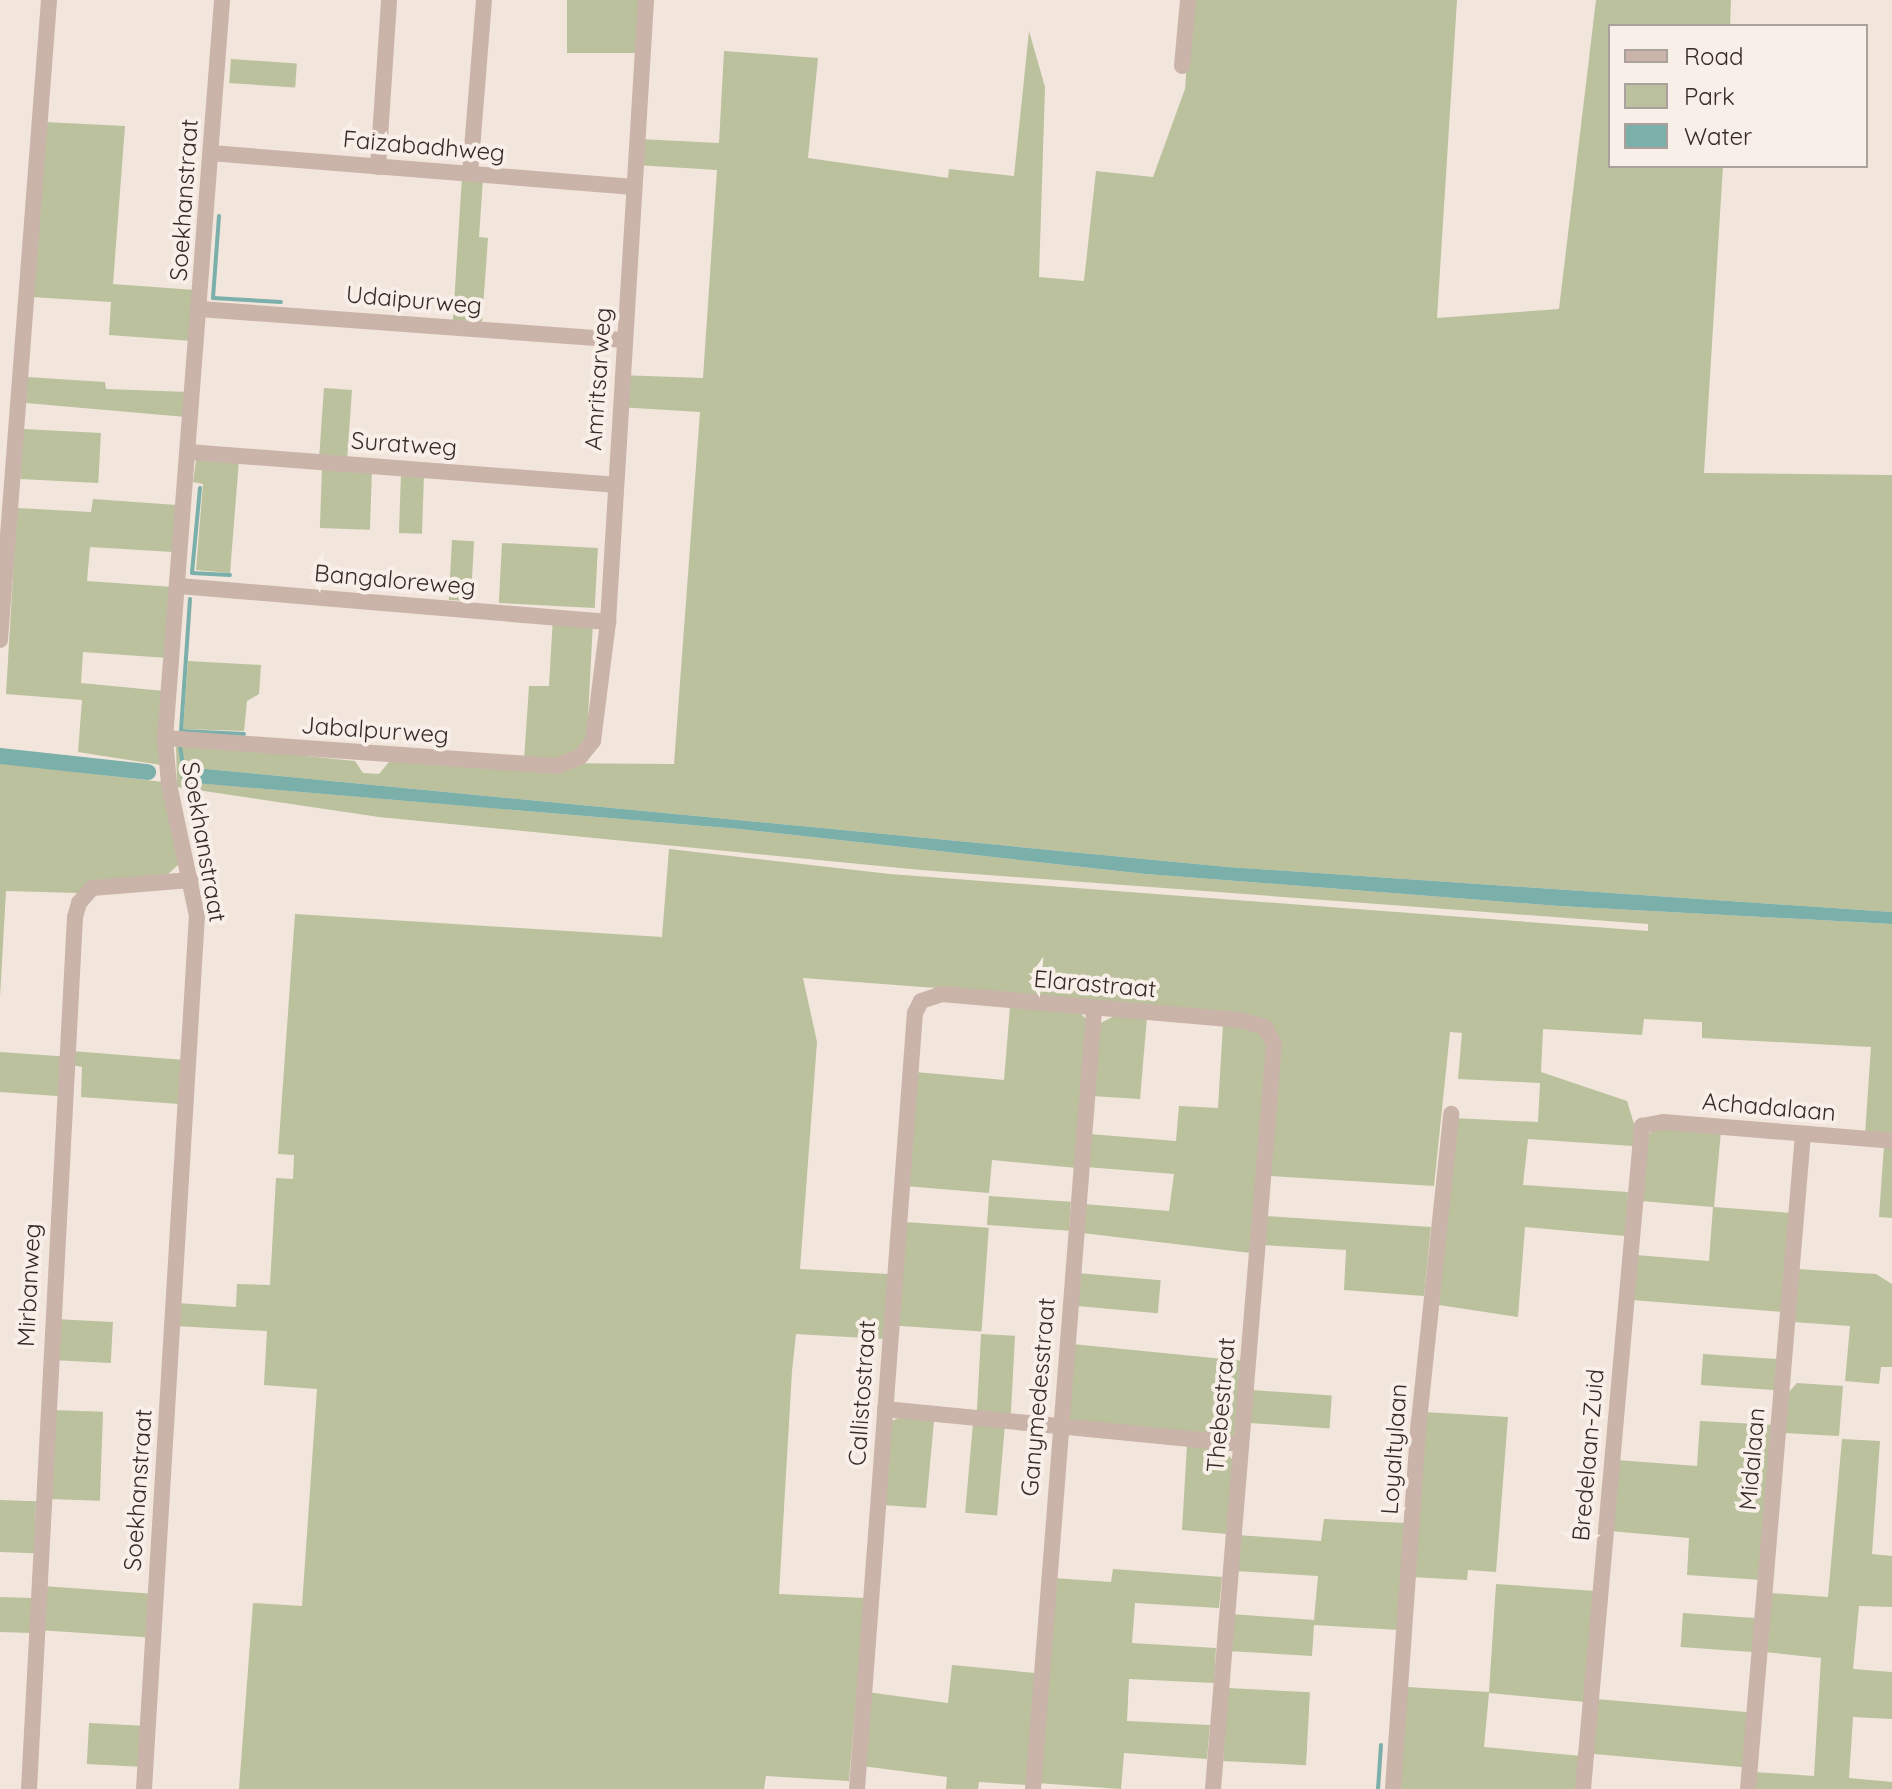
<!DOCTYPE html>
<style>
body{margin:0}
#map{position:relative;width:1892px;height:1789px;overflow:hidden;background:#f2e5dc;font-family:Quicksand,sans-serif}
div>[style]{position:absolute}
.green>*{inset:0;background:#bac19c;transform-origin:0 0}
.water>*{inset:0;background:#7bafaa}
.stream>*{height:4px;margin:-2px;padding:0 2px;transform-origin:2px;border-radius:2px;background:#7bafaa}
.canal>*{height:16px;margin:-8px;padding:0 8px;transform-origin:8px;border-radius:8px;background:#7bafaa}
.minor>*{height:16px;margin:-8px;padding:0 8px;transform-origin:8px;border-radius:8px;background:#cab3a8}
span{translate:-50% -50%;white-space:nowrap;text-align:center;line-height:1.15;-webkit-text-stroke:8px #f9efe9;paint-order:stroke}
.street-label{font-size:24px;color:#372b28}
.legend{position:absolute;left:1608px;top:24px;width:260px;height:144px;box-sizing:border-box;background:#f9efe9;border:2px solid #aba19c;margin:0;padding:10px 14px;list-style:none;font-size:24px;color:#372b28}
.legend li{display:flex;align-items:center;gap:16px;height:40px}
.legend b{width:40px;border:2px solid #aba19c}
</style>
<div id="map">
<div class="green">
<div style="left:567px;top:0;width:73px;height:53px"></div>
<div style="clip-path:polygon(1192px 0,1457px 0,1437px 318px,1559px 309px,1596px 0,1731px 0,1730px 26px,1610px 26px,1610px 166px,1723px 166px,1704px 473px,1892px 475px,1892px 912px,1228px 867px,185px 767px,180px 772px,184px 782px,739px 829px,1146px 874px,1559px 906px,1892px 924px,1892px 1137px,1865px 1135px,1871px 1047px,1702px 1038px,1702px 1022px,1644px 1019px,1642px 1035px,1543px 1029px,1541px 1072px,1627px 1101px,1635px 1127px,1633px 1146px,1528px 1139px,1523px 1185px,1628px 1192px,1625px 1236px,1525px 1227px,1518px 1317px,1439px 1305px,1452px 1118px,1538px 1122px,1540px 1083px,1458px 1079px,1462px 1033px,1450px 1032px,1434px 1186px,1270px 1176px,1271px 1025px,976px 991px,803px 978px,817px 1042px,800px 1269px,888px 1274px,884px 1339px,796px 1334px,792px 1371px,779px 1594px,865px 1598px,849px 1781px,766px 1776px,764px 1789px,239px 1789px,253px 1603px,302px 1606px,317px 1389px,264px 1385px,267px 1331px,176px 1326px,177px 1303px,236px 1307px,237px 1284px,270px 1285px,276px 1178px,293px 1179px,294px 1155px,278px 1154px,295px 914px,662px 937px,669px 849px,890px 874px,1648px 931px,1648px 924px,921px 870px,379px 817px,177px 787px,176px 743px,355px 761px,363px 773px,379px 774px,389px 762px,674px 764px,700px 412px,618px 407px,619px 375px,703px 378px,717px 170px,637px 165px,639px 139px,719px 143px,724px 51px,818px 58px,808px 158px,948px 178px,949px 169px,1014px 176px,1029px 31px,1045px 87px,1039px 277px,1084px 281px,1096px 171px,1153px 177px,1185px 89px)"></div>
<div style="left:231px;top:59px;width:66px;height:24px;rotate:4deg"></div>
<div style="clip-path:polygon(44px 122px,125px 126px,113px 284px,195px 290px,192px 341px,109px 335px,111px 302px,32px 297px)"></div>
<div style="clip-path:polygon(462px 177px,483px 179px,479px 237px,488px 238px,482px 322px,453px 320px)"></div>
<div style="clip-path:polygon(27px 377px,105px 382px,106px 389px,188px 392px,186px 417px,26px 403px)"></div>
<div style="left:324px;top:388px;width:28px;height:68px;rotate:4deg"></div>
<div style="left:23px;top:429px;width:78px;height:50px;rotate:3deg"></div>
<div style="clip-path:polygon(196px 460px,239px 460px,230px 573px,196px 570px,203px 484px,193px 482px)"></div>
<div style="left:322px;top:468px;width:50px;height:60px;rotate:2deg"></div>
<div style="left:401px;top:474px;width:23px;height:59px;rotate:2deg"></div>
<div style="clip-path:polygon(93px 499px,177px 505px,173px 552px,90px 547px,87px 581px,173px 587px,168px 658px,83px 652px,81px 683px,164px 691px,161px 765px,78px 752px,82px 700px,6px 694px,17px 508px,91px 512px)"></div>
<div style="left:452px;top:540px;width:22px;height:60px;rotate:3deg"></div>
<div style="left:502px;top:543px;width:96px;height:60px;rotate:3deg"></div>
<div style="clip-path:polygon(553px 617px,593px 622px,587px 735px,579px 752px,562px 761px,524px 760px,529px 686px,549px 686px)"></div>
<div style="clip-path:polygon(188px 661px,261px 665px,259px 694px,247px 701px,244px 731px,183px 729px)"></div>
<div style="clip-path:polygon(0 763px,163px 782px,179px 864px,167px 875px,77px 893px,6px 891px,0 997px)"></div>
<div style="clip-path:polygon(1010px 1007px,1079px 1012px,1087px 1020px,1077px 1168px,992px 1160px,989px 1193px,905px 1186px,915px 1072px,1004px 1080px)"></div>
<div style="clip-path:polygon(1116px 1015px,1147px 1017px,1140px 1099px,1091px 1096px,1099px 1024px)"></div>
<div style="clip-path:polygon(1223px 1024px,1259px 1030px,1267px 1040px,1251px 1253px,1082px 1233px,1084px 1204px,1169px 1211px,1174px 1174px,1086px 1167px,1089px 1134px,1176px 1141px,1179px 1106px,1218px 1108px)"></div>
<div style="clip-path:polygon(72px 1051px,184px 1060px,180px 1104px,81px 1097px,82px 1067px,72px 1065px)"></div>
<div style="left:0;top:1052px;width:64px;height:40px;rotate:4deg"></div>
<div style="clip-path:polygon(1657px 1128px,1721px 1131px,1714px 1207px,1792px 1213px,1784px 1312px,1632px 1300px,1636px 1255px,1709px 1261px,1713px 1207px,1641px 1201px,1649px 1134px)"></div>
<div style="clip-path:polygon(1884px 1146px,1892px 1147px,1892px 1218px,1879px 1217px)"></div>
<div style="left:989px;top:1196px;width:82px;height:29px;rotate:4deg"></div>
<div style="clip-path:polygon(1265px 1216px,1431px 1227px,1424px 1296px,1344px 1290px,1346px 1250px,1262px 1245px)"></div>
<div style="left:905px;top:1222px;width:84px;height:104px;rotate:4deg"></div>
<div style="clip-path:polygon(1797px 1269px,1876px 1274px,1892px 1284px,1892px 1367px,1881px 1367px,1879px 1384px,1845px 1381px,1850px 1326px,1793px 1322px)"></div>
<div style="left:1077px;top:1273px;width:84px;height:33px;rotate:5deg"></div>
<div style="left:54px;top:1319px;width:59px;height:41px;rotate:3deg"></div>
<div style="left:981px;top:1334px;width:34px;height:80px;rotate:3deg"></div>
<div style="clip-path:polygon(1072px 1344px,1244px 1361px,1234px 1435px,1073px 1423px,1065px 1417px)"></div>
<div style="left:1703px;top:1354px;width:77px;height:31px;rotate:4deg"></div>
<div style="clip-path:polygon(1797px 1383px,1843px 1386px,1839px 1436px,1784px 1433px,1787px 1394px)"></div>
<div style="left:1252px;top:1390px;width:80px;height:33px;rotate:4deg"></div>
<div style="left:52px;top:1410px;width:51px;height:89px;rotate:2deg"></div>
<div style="clip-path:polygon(1424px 1412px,1508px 1417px,1496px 1572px,1468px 1570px,1467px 1580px,1412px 1577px)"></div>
<div style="clip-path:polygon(900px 1417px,934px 1420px,926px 1508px,882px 1505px,890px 1422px)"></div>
<div style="clip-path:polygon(1700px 1421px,1775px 1425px,1762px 1580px,1687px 1575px,1689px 1538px,1610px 1531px,1616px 1460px,1697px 1466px)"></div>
<div style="left:973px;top:1423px;width:32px;height:90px;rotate:5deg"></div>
<div style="clip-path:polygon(1842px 1439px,1880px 1441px,1872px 1554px,1892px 1556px,1892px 1607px,1859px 1606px,1853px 1669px,1892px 1672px,1892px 1719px,1853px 1717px,1849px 1778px,1892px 1782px,1892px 1789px,1753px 1789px,1754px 1772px,1814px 1776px,1821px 1658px,1765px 1652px,1770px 1593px,1828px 1597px)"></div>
<div style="clip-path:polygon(1187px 1445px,1221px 1448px,1233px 1460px,1227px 1534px,1182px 1530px)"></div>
<div style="left:0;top:1500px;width:36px;height:52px;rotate:2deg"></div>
<div style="clip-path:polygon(1324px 1519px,1406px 1523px,1399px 1630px,1314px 1625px,1312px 1656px,1228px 1651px,1231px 1614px,1314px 1620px,1318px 1576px,1235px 1571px,1238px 1535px,1321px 1541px)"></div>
<div style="clip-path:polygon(1113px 1569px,1222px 1577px,1219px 1608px,1135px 1603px,1132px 1643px,1216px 1648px,1214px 1683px,1129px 1679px,1127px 1721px,1210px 1725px,1207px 1759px,1124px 1753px,1121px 1789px,1037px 1783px,1053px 1578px,1111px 1582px)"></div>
<div style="clip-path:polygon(1496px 1584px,1595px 1591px,1586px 1702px,1489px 1693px,1484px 1747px,1582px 1756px,1579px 1789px,1397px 1789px,1407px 1687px,1489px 1692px)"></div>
<div style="left:42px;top:1586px;width:107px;height:44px;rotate:4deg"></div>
<div style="left:0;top:1597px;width:32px;height:35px;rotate:2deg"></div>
<div style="left:1683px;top:1613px;width:75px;height:34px;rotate:4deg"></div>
<div style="clip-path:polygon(952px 1665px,1035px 1673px,1027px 1785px,979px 1782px,978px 1789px,946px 1789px,947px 1777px,862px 1766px,867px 1692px,948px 1703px)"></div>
<div style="left:1227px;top:1688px;width:83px;height:73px;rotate:3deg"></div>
<div style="left:1596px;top:1699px;width:156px;height:55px;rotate:5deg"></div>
<div style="left:89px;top:1723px;width:53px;height:41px;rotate:3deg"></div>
</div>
<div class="water">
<div style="clip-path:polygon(185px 767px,1228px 867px,1892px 912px,1892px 924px,1559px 906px,1146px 874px,739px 829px,183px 782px,179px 772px)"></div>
</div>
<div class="stream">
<div style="left:219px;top:216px;width:82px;rotate:94.2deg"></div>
<div style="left:213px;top:298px;width:68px;rotate:3.4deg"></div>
<div style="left:200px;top:488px;width:85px;rotate:95.4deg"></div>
<div style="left:192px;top:573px;width:38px;rotate:3deg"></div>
<div style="left:190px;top:599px;width:132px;rotate:93.9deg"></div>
<div style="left:181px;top:731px;width:63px;rotate:2.7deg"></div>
<div style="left:180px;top:746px;width:25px;rotate:81deg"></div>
<div style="left:1378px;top:1789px;width:44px;rotate:-86.1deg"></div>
</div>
<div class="canal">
<div style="left:0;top:756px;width:149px;rotate:6.2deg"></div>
</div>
<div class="minor">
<div style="left:1182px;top:66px;width:66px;rotate:-84.8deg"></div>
<div style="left:211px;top:153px;width:424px;rotate:4.6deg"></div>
<div style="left:378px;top:167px;width:167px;rotate:-86.2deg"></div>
<div style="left:470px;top:174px;width:175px;rotate:-85.4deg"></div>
<div style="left:200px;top:309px;width:425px;rotate:4.2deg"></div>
<div style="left:189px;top:452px;width:427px;rotate:4.4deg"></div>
<div style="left:179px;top:586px;width:431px;rotate:4.8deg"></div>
<div style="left:0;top:640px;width:642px;rotate:-85.62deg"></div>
<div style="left:165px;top:738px;width:392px;rotate:4.1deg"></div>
<div style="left:556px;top:766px;width:26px;rotate:-21deg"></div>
<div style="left:580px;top:757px;width:21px;rotate:-51deg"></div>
<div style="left:593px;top:741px;width:120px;rotate:-82.8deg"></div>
<div style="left:608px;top:622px;width:623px;rotate:-86.5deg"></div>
<div style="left:885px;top:1409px;width:358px;rotate:5.6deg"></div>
<div style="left:29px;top:1789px;width:873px;rotate:-86.98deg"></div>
<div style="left:75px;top:917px;width:15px;rotate:-74deg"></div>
<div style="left:79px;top:903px;width:20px;rotate:-49deg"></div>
<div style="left:92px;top:888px;width:99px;rotate:-4.6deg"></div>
<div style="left:144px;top:1789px;width:875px;rotate:-86.53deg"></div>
<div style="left:197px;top:916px;width:135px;rotate:-102deg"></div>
<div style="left:169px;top:784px;width:46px;rotate:-95deg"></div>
<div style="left:165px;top:738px;width:740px;rotate:-85.58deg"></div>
<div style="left:857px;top:1789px;width:778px;rotate:-85.73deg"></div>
<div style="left:915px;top:1013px;width:13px;rotate:-63deg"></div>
<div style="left:921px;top:1001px;width:22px;rotate:-18deg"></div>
<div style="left:942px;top:994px;width:299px;rotate:5deg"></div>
<div style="left:1240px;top:1020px;width:26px;rotate:16deg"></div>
<div style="left:1265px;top:1027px;width:20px;rotate:63deg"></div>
<div style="left:1274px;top:1045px;width:746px;rotate:94.69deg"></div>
<div style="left:1033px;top:1789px;width:781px;rotate:-85.52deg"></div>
<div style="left:1393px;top:1789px;width:369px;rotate:-86deg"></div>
<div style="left:1419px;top:1421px;width:309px;rotate:-84deg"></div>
<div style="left:1583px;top:1789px;width:666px;rotate:-84.91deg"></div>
<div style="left:1642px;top:1126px;width:21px;rotate:-11deg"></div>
<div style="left:1663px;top:1122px;width:230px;rotate:4.7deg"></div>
<div style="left:1748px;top:1789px;width:657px;rotate:-85.2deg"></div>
</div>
<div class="street-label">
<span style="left:424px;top:146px;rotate:5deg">Faizabadhweg</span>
<span style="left:184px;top:200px;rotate:-86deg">Soekhanstraat</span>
<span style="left:414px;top:300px;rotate:5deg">Udaipurweg</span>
<span style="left:598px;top:379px;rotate:-86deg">Amritsarweg</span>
<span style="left:404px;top:444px;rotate:4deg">Suratweg</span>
<span style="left:395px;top:580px;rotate:5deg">Bangaloreweg</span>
<span style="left:375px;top:730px;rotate:4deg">Jabalpurweg</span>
<span style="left:204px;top:842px;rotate:80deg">Soekhanstraat</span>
<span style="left:1095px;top:984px;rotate:5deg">Elarastraat</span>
<span style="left:1769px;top:1107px;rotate:5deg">Achadalaan</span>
<span style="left:29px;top:1285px;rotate:-87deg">Mirbanweg</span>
<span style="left:862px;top:1393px;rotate:-86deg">Callistostraat</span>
<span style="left:1038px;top:1397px;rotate:-85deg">Ganymedesstraat</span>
<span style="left:1221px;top:1405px;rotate:-85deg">Thebestraat</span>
<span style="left:1394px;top:1449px;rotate:-86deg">Loyaltylaan</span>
<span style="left:1588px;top:1455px;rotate:-85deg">Bredelaan-Zuid</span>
<span style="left:1752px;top:1459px;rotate:-85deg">Midalaan</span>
<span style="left:138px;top:1490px;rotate:-86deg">Soekhanstraat</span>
</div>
<ul class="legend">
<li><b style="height:10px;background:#cab3a8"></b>Road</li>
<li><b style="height:22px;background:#bac19c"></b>Park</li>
<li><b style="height:22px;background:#7bafaa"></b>Water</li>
</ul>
</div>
